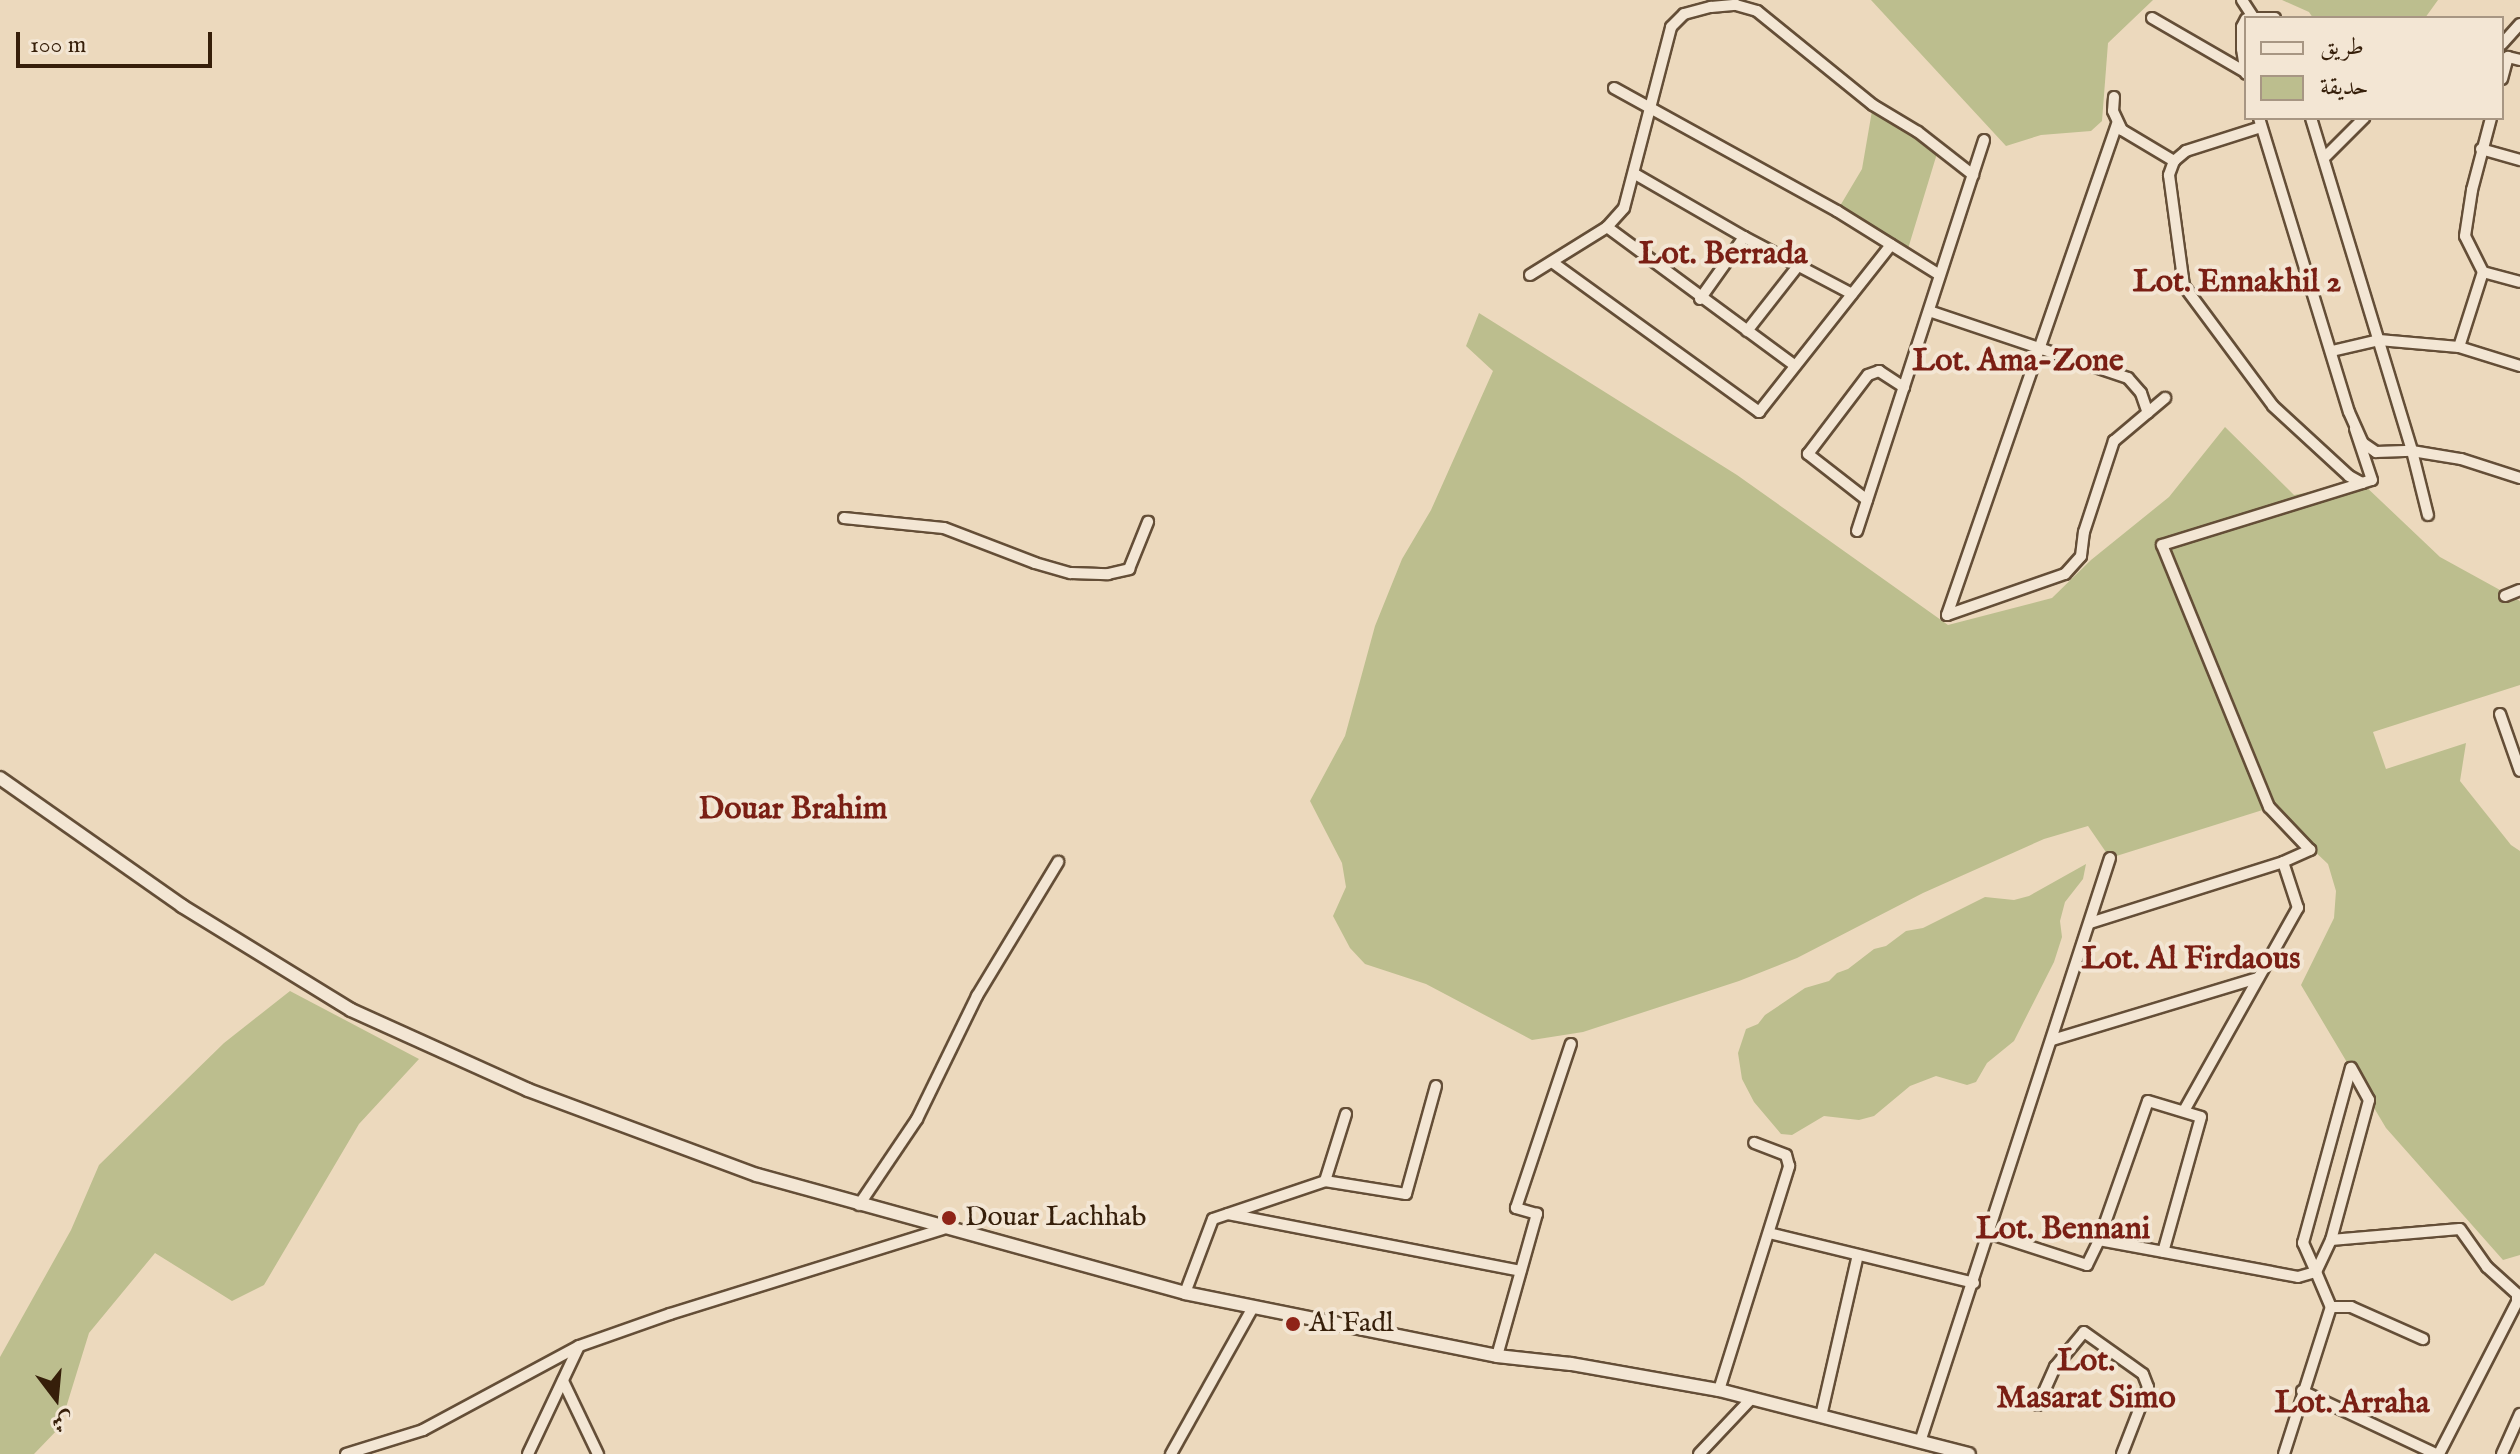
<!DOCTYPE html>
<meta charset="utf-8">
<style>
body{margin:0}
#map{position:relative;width:2520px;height:1454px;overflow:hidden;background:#ecd9bd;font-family:"IM FELL English",Amiri,serif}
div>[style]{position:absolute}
.green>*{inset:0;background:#bcbe8e}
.roads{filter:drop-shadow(2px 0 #644e37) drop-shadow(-2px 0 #644e37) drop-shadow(0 2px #644e37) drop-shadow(0 -2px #644e37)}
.minor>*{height:10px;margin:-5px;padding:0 5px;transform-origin:5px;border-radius:5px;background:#f3e6d4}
.tertiary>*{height:12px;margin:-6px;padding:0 6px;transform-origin:6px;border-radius:6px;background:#f3e6d4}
.dots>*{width:22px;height:22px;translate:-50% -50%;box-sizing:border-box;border:4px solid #f3e6d4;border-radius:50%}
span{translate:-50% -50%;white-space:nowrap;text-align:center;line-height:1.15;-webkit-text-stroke:8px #f3e6d4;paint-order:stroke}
.poi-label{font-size:28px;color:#361f0a}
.left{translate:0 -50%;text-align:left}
.quarter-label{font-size:32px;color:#7a1f14;font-weight:700}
.legend{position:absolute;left:2244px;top:16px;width:260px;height:104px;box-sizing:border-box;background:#f3e6d4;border:2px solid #a79683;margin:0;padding:10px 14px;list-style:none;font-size:24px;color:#361f0a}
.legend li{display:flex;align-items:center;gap:16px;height:40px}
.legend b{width:40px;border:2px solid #a79683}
.north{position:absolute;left:16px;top:1358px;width:80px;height:80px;-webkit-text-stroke:6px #f3e6d4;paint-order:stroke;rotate:164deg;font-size:22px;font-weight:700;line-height:32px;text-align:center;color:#361f0a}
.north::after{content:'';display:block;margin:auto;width:28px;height:36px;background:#361f0a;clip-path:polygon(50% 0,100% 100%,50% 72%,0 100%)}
.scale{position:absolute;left:16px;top:32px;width:196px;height:36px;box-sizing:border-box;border:4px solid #361f0a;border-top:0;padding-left:10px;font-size:24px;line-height:28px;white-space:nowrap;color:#361f0a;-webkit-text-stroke:6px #f3e6d4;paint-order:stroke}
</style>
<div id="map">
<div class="green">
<div style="clip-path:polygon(1871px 0,2153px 0,2108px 43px,2102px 121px,2091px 131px,2041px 135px,2006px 146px)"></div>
<div style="clip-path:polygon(2282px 0,2438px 0,2425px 18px,2313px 18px,2309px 12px)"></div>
<div style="clip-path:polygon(1873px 105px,1939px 147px,1907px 252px,1837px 211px,1862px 169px)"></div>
<div style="clip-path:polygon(1479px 313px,1737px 475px,1948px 625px,2052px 598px,2091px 560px,2169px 497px,2225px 427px,2294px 495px,2362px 483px,2440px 557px,2520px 601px,2520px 685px,2373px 732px,2386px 769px,2466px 743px,2460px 781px,2511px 845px,2520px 851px,2520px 1255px,2503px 1260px,2386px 1128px,2301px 985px,2334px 918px,2336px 891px,2328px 864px,2269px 808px,2110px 858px,2088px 826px,2044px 839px,1923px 893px,1797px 958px,1739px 981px,1583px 1032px,1532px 1040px,1426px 984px,1365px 964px,1350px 948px,1333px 916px,1346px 887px,1342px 863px,1310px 801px,1345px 736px,1375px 626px,1402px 559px,1431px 510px,1493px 371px,1466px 346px)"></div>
<div style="clip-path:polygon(2086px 864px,2083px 879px,2065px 902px,2060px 921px,2062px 937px,2054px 962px,2014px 1041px,1987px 1063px,1976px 1082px,1967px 1085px,1936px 1076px,1910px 1086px,1874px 1116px,1859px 1120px,1824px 1116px,1792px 1135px,1781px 1134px,1754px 1102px,1742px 1079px,1738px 1053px,1746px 1029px,1758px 1024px,1765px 1015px,1805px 988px,1829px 981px,1837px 973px,1848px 969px,1874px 949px,1886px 946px,1906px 931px,1923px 928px,1985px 897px,2014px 900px,2029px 896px)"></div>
<div style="clip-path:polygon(290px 991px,419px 1059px,359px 1124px,264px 1285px,232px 1301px,155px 1253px,89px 1333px,60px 1427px,34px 1454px,0 1454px,0 1357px,71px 1230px,99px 1165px,224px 1043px)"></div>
</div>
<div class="roads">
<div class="minor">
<div style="left:2242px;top:0;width:20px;rotate:57deg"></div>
<div style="left:2152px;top:18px;width:108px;rotate:30.1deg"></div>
<div style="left:2250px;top:18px;width:25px"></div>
<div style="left:2246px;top:19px;width:9px;rotate:117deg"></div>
<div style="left:2242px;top:27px;width:22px;rotate:90deg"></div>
<div style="left:2242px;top:49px;width:25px;rotate:81deg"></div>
<div style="left:2502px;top:44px;width:27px;rotate:-48deg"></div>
<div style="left:2502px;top:79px;width:23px;rotate:-75deg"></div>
<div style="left:2508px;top:57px;width:12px;rotate:14deg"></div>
<div style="left:1614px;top:88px;width:255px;rotate:28.9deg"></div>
<div style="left:1837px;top:211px;width:121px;rotate:31.9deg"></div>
<div style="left:2114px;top:97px;width:14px;rotate:94deg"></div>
<div style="left:2113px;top:111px;width:21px;rotate:65deg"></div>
<div style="left:2122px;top:130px;width:61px;rotate:30.8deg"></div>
<div style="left:2259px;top:118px;width:307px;rotate:73deg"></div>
<div style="left:2349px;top:412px;width:34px;rotate:66deg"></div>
<div style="left:2363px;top:443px;width:16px;rotate:35deg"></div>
<div style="left:2376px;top:452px;width:36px;rotate:-2deg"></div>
<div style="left:2412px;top:451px;width:50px;rotate:9.3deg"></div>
<div style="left:2461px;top:459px;width:62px;rotate:17.9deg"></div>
<div style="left:2311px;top:118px;width:348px;rotate:73.1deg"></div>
<div style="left:2412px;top:451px;width:66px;rotate:76deg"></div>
<div style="left:2261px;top:127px;width:79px;rotate:162.3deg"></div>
<div style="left:2186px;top:151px;width:16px;rotate:140deg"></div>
<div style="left:2174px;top:161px;width:15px;rotate:110deg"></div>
<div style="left:2169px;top:175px;width:112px;rotate:82.3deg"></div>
<div style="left:2184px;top:286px;width:149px;rotate:53.4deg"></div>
<div style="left:2273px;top:406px;width:103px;rotate:42.6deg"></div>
<div style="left:2349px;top:476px;width:15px;rotate:28deg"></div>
<div style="left:2362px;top:483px;width:10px;rotate:-17deg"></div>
<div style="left:2372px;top:480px;width:54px;rotate:-108.4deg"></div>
<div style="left:2481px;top:149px;width:41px;rotate:15.8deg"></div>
<div style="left:2324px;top:158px;width:57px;rotate:-45deg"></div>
<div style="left:1635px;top:174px;width:126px;rotate:30deg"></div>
<div style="left:1744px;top:237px;width:122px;rotate:27.8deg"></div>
<div style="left:1607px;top:227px;width:232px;rotate:36.4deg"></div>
<div style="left:1552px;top:262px;width:256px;rotate:35.9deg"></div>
<div style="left:1759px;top:412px;width:213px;rotate:-51.7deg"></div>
<div style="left:2483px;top:272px;width:40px;rotate:-116.6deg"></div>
<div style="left:2465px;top:236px;width:47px;rotate:-81.3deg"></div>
<div style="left:2472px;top:190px;width:74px;rotate:-75.2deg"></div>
<div style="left:1530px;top:275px;width:91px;rotate:-31.9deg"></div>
<div style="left:1607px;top:227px;width:25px;rotate:-48deg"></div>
<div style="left:1624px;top:208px;width:187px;rotate:-75.4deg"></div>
<div style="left:1671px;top:27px;width:18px;rotate:-45deg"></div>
<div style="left:1684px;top:14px;width:28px;rotate:-15deg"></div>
<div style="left:1711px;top:7px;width:25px;rotate:-5deg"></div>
<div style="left:1736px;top:5px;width:22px;rotate:16deg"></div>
<div style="left:1757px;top:11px;width:149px;rotate:39deg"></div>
<div style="left:1873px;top:105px;width:52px;rotate:31deg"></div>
<div style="left:1918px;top:132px;width:70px;rotate:38deg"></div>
<div style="left:1700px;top:299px;width:76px;rotate:-54.6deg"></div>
<div style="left:1929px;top:311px;width:210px;rotate:18.6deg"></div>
<div style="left:2128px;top:378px;width:20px;rotate:49deg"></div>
<div style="left:2141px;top:393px;width:21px;rotate:71deg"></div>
<div style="left:1747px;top:331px;width:83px;rotate:-51.9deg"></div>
<div style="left:2459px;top:347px;width:79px;rotate:-72.3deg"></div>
<div style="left:2483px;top:272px;width:38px;rotate:15deg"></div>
<div style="left:2332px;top:351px;width:48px;rotate:-13.2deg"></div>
<div style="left:2379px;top:340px;width:80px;rotate:5deg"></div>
<div style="left:2459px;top:347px;width:64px;rotate:17.3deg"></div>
<div style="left:1867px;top:500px;width:75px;rotate:-142.1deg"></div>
<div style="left:1808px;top:454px;width:99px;rotate:-52.8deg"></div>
<div style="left:1868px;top:375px;width:12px;rotate:-20deg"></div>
<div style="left:1879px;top:371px;width:30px;rotate:33deg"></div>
<div style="left:844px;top:518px;width:100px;rotate:5.7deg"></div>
<div style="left:944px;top:528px;width:97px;rotate:21deg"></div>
<div style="left:1035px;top:563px;width:37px;rotate:16deg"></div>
<div style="left:1071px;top:573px;width:37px;rotate:2deg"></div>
<div style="left:1108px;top:574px;width:22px;rotate:-13deg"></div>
<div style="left:1129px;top:569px;width:51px;rotate:-68deg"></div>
<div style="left:1857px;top:531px;width:411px;rotate:-72deg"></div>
<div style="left:2505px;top:596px;width:16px;rotate:-22deg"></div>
<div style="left:1947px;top:615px;width:520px;rotate:-70.9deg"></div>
<div style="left:1947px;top:615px;width:125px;rotate:-19.2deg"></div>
<div style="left:2065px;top:574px;width:24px;rotate:-48deg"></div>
<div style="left:2081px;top:556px;width:24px;rotate:-83deg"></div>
<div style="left:2084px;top:532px;width:96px;rotate:-71.8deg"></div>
<div style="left:2114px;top:441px;width:67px;rotate:-40.1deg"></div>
<div style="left:2500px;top:714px;width:60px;rotate:70.7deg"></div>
<div style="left:2090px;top:923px;width:202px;rotate:-17.5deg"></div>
<div style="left:2283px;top:862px;width:30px;rotate:-24deg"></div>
<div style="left:2310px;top:850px;width:59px;rotate:-133.6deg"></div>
<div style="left:2269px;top:807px;width:283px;rotate:-112.2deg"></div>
<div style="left:2162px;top:545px;width:209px;rotate:-17.2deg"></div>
<div style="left:2052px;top:1040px;width:215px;rotate:-16.8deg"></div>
<div style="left:2185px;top:1109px;width:231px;rotate:-60.7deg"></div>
<div style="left:2298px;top:908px;width:48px;rotate:-108.1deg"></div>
<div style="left:1346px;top:1114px;width:70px;rotate:107.4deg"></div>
<div style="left:1325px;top:1181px;width:82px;rotate:9.1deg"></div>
<div style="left:1406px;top:1194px;width:112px;rotate:-74.5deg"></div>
<div style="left:859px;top:1205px;width:104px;rotate:-56deg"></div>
<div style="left:917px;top:1119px;width:137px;rotate:-64deg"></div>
<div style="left:977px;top:996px;width:157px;rotate:-58.8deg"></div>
<div style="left:1228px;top:1214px;width:298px;rotate:11deg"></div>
<div style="left:1769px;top:1233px;width:211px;rotate:13.7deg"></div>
<div style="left:1988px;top:1233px;width:104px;rotate:17.9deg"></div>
<div style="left:2087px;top:1265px;width:28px;rotate:-64deg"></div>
<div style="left:2099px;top:1240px;width:202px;rotate:10.5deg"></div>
<div style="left:2298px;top:1277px;width:19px;rotate:-16deg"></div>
<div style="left:2316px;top:1272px;width:38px;rotate:67deg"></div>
<div style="left:2099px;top:1240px;width:147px;rotate:-70.6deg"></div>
<div style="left:2148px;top:1101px;width:55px;rotate:16.8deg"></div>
<div style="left:2201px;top:1117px;width:140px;rotate:105.7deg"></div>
<div style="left:2331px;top:1240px;width:129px;rotate:-4.9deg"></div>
<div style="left:2460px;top:1229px;width:47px;rotate:54.6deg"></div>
<div style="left:2487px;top:1267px;width:40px;rotate:42deg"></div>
<div style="left:2517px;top:1294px;width:8px;rotate:90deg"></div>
<div style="left:2517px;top:1302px;width:171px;rotate:117.2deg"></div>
<div style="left:2316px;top:1272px;width:35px;rotate:-65deg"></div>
<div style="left:2331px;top:1240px;width:145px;rotate:-74.8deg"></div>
<div style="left:2369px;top:1100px;width:37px;rotate:-119deg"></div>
<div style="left:2316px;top:1272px;width:32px;rotate:-114deg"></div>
<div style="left:2303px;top:1243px;width:181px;rotate:-74.7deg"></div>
<div style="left:1185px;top:1293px;width:79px;rotate:-69.3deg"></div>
<div style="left:1213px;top:1219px;width:118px;rotate:-18.7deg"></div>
<div style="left:1497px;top:1356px;width:148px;rotate:-74.3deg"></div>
<div style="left:1537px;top:1214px;width:22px;rotate:-164deg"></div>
<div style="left:1516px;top:1208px;width:173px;rotate:-71.5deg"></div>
<div style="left:563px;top:1381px;width:81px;rotate:64.4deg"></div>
<div style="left:1719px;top:1390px;width:235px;rotate:-72.6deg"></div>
<div style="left:1789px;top:1166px;width:11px;rotate:-105deg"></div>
<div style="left:1786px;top:1155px;width:34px;rotate:-159deg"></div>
<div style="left:2302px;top:1391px;width:148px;rotate:25.2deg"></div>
<div style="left:2038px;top:1405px;width:42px;rotate:-65.9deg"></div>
<div style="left:2055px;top:1367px;width:45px;rotate:-50.4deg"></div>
<div style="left:2084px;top:1332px;width:72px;rotate:35.4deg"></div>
<div style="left:2143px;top:1374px;width:14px;rotate:69deg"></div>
<div style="left:2148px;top:1387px;width:72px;rotate:111.2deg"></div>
<div style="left:1821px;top:1416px;width:165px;rotate:-77.1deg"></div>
<div style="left:1920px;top:1442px;width:614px;rotate:-71.98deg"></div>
<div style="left:346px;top:1454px;width:81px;rotate:-17.3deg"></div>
<div style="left:423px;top:1430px;width:177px;rotate:-28.3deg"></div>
<div style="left:528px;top:1454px;width:119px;rotate:-64.7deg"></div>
<div style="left:579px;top:1346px;width:96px;rotate:-19.4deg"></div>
<div style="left:670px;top:1314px;width:286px;rotate:-17.3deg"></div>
<div style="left:1171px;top:1454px;width:166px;rotate:-60.8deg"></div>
<div style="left:1699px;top:1454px;width:77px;rotate:-46.6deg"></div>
<div style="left:2284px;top:1454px;width:154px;rotate:-72.3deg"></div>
<div style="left:2331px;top:1307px;width:20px"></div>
<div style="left:2351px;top:1307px;width:79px;rotate:24deg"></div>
<div style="left:2502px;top:1454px;width:44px;rotate:-65.8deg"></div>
</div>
<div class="tertiary">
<div style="left:0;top:778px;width:223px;rotate:35.1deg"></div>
<div style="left:182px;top:906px;width:198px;rotate:31.6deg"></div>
<div style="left:351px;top:1010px;width:194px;rotate:24.3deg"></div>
<div style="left:528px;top:1090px;width:244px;rotate:20.4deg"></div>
<div style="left:757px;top:1175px;width:444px;rotate:15.4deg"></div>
<div style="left:1185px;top:1293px;width:318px;rotate:11.4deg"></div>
<div style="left:1497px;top:1356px;width:74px;rotate:6.2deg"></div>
<div style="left:1571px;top:1364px;width:150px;rotate:10deg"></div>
<div style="left:1719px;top:1390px;width:258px;rotate:14.4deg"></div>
</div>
</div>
<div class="dots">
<div style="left:949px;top:1218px;background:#8f2418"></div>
<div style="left:1293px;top:1324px;background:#8f2418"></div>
</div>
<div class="poi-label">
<span class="left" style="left:965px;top:1218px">Douar Lachhab</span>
<span class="left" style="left:1309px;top:1324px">Al Fadl</span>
</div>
<div class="quarter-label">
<span style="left:1723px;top:255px">Lot. Berrada</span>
<span style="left:2237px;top:283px">Lot. Ennakhil 2</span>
<span style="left:2018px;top:362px">Lot. Ama-Zone</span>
<span style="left:793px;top:810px">Douar Brahim</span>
<span style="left:2191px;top:960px">Lot. Al Firdaous</span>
<span style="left:2063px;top:1230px">Lot. Bennani</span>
<span style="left:2086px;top:1381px">Lot.<br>Masarat Simo</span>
<span style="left:2352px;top:1404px">Lot. Arraha</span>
</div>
<ul class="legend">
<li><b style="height:10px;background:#f3e6d4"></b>طريق</li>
<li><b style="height:22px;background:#bcbe8e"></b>حديقة</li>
</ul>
<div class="north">ش</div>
<div class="scale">100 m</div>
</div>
